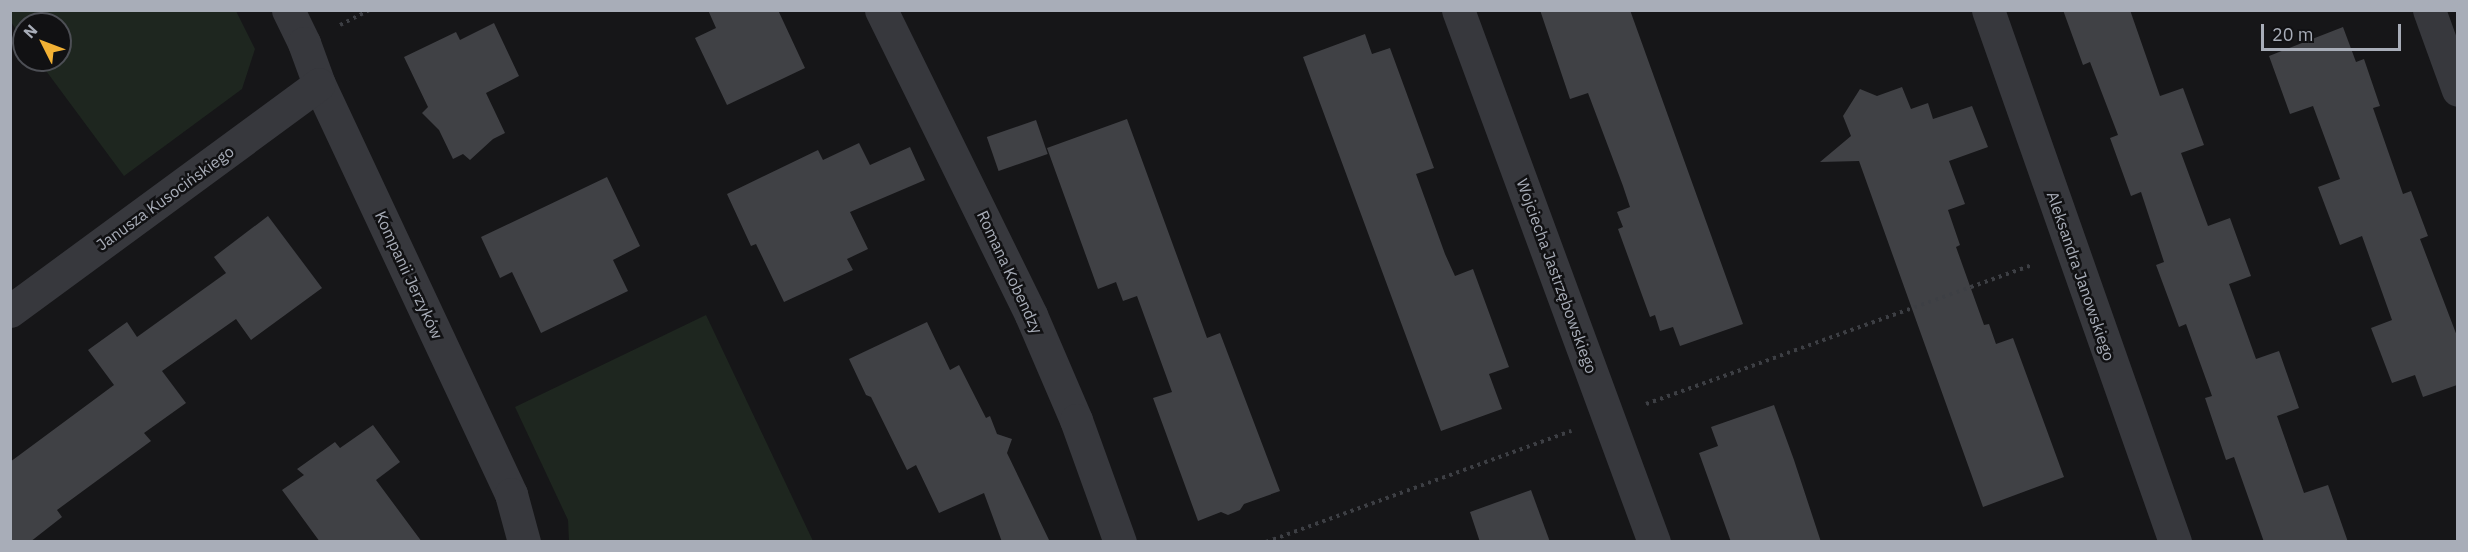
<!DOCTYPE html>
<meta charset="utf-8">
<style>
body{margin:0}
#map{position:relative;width:2468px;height:552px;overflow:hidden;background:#161618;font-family:"IBM Plex Sans",sans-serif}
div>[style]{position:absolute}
.green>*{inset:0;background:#1e261f}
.building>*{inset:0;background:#404145;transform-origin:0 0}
.path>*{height:4px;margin-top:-2px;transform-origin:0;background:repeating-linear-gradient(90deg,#3d3f44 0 3px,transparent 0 7.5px)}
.street>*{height:33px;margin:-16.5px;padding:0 16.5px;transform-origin:16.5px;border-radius:16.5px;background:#37383d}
span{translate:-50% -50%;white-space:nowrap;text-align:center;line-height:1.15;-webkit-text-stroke:5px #111113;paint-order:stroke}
.street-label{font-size:16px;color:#a8adb8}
.frame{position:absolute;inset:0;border:12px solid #a8adb8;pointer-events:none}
.north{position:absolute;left:12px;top:12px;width:60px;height:60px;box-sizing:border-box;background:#111113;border:2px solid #4d4f55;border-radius:50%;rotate:312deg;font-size:16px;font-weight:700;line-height:24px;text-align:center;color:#a8adb8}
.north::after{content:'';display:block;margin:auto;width:21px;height:27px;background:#f2b134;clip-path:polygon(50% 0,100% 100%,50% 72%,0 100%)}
.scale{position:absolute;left:2261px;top:24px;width:140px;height:27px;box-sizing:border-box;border:3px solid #a8adb8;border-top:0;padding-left:8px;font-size:18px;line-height:21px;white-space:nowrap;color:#a8adb8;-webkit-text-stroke:4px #111113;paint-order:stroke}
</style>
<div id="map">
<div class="green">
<div style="clip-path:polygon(10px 11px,236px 11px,255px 49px,242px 89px,124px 176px,38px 60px,60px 60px,60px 24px,24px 24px,24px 41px,11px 22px)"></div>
<div style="clip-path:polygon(706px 315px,813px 541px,569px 541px,568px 520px,515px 407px)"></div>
</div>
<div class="building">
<div style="clip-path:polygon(708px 10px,778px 10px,805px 68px,727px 105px,695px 38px,716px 28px)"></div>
<div style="clip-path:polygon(1540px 10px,1630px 10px,1743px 324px,1680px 346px,1673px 327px,1660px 331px,1655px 315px,1650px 317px,1618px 229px,1623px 227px,1617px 212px,1630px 207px,1623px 186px,1588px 93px,1570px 99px)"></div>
<div style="clip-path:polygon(2063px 10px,2130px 10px,2160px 96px,2183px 88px,2204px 145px,2181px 153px,2208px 226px,2230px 218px,2251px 276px,2229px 284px,2256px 359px,2279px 351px,2299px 408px,2277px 416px,2304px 493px,2328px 485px,2348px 542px,2264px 542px,2234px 457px,2226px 460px,2205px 398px,2212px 396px,2186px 324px,2179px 327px,2156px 265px,2164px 262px,2141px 192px,2131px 196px,2110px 138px,2118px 135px,2090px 62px,2083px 65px)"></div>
<div style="clip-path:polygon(494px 23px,519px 76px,486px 93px,505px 133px,493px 139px,470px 160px,463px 154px,453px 159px,439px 130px,422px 113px,428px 107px,404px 57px,456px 32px,460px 40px)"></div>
<div style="clip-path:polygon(2343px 27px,2356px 62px,2364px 59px,2380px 106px,2373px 108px,2403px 194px,2411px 191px,2428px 236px,2420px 239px,2457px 336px,2457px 385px,2423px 397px,2415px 375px,2392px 383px,2371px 328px,2392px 320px,2362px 236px,2340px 245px,2318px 187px,2340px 179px,2313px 106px,2290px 114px,2269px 56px)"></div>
<div style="clip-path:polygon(1365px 34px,1372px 54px,1390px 48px,1434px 168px,1416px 174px,1445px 254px,1455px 276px,1473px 269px,1509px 367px,1489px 374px,1502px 409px,1441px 431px,1303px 57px)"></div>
<div style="clip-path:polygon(1902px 87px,1911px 109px,1928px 103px,1933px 119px,1972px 106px,1988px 147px,1949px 161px,1965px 204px,1948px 210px,1960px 245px,1956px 247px,1984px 325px,1989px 324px,1996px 344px,2013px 338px,2064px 477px,1983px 507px,1859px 161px,1820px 162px,1851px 136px,1843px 116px,1860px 89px,1877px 96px)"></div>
<div style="clip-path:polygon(1127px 119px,1207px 338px,1220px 333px,1280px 491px,1244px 504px,1240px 510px,1228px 515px,1221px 512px,1198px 521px,1153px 398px,1172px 392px,1137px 296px,1123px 301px,1116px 282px,1098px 289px,1047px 148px)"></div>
<div style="left:1036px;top:120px;width:36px;height:52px;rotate:71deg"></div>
<div style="clip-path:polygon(859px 143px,870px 165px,910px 147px,925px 180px,850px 212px,868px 249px,847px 259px,853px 270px,784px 302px,756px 244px,751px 246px,727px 194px,818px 150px,823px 160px)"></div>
<div style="clip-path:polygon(607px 177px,640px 246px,613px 260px,628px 291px,541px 333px,512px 272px,500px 278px,481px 237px)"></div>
<div style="clip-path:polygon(268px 216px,322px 288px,251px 340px,236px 319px,162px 371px,186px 403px,144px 433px,151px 441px,57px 510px,62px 517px,30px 542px,10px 542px,10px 462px,114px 385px,88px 350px,127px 322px,137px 337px,226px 273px,214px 257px)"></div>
<div style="clip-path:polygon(927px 322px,950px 370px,959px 365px,986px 418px,990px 416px,997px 434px,1012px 439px,1007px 453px,1050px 542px,1002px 542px,984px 493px,939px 513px,916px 465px,907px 470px,871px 397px,866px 395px,849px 359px)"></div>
<div style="clip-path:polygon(1774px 405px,1794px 460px,1821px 542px,1731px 542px,1699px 453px,1718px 446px,1711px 427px)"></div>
<div style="clip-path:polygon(373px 425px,400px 462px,376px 480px,422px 542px,320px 542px,282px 490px,304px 475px,297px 469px,335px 442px,340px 448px)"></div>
<div style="clip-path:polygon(1531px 490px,1550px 542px,1480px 542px,1470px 512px)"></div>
</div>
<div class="path">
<div style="left:340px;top:25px;width:33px;rotate:-27deg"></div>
<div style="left:1646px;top:404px;width:412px;rotate:-19.8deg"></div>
<div style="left:1266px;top:542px;width:325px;rotate:-20deg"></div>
</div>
<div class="street">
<div style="left:288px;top:10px;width:37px;rotate:64deg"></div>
<div style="left:304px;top:43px;width:44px;rotate:69.9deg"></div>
<div style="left:319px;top:84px;width:453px;rotate:64.9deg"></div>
<div style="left:511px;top:494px;width:50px;rotate:74.8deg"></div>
<div style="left:881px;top:10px;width:340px;rotate:63.8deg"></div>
<div style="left:1031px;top:315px;width:114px;rotate:66.8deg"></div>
<div style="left:1076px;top:420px;width:130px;rotate:70.2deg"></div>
<div style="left:1458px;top:10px;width:567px;rotate:69.78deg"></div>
<div style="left:1988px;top:10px;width:564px;rotate:70.63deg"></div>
<div style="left:2429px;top:10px;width:85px;rotate:70.1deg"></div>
<div style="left:10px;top:311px;width:383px;rotate:-36.3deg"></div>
</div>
<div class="street-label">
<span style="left:165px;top:198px;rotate:-36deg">Janusza Kusocińskiego</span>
<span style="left:1010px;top:272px;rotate:65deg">Romana Kobendzy</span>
<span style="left:409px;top:275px;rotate:65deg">Kompanii Jerzyków</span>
<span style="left:1557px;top:276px;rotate:70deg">Wojciecha Jastrzębowskiego</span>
<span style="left:2081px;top:276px;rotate:71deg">Aleksandra Janowskiego</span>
</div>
<div class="frame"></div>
<div class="north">N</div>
<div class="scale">20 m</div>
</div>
